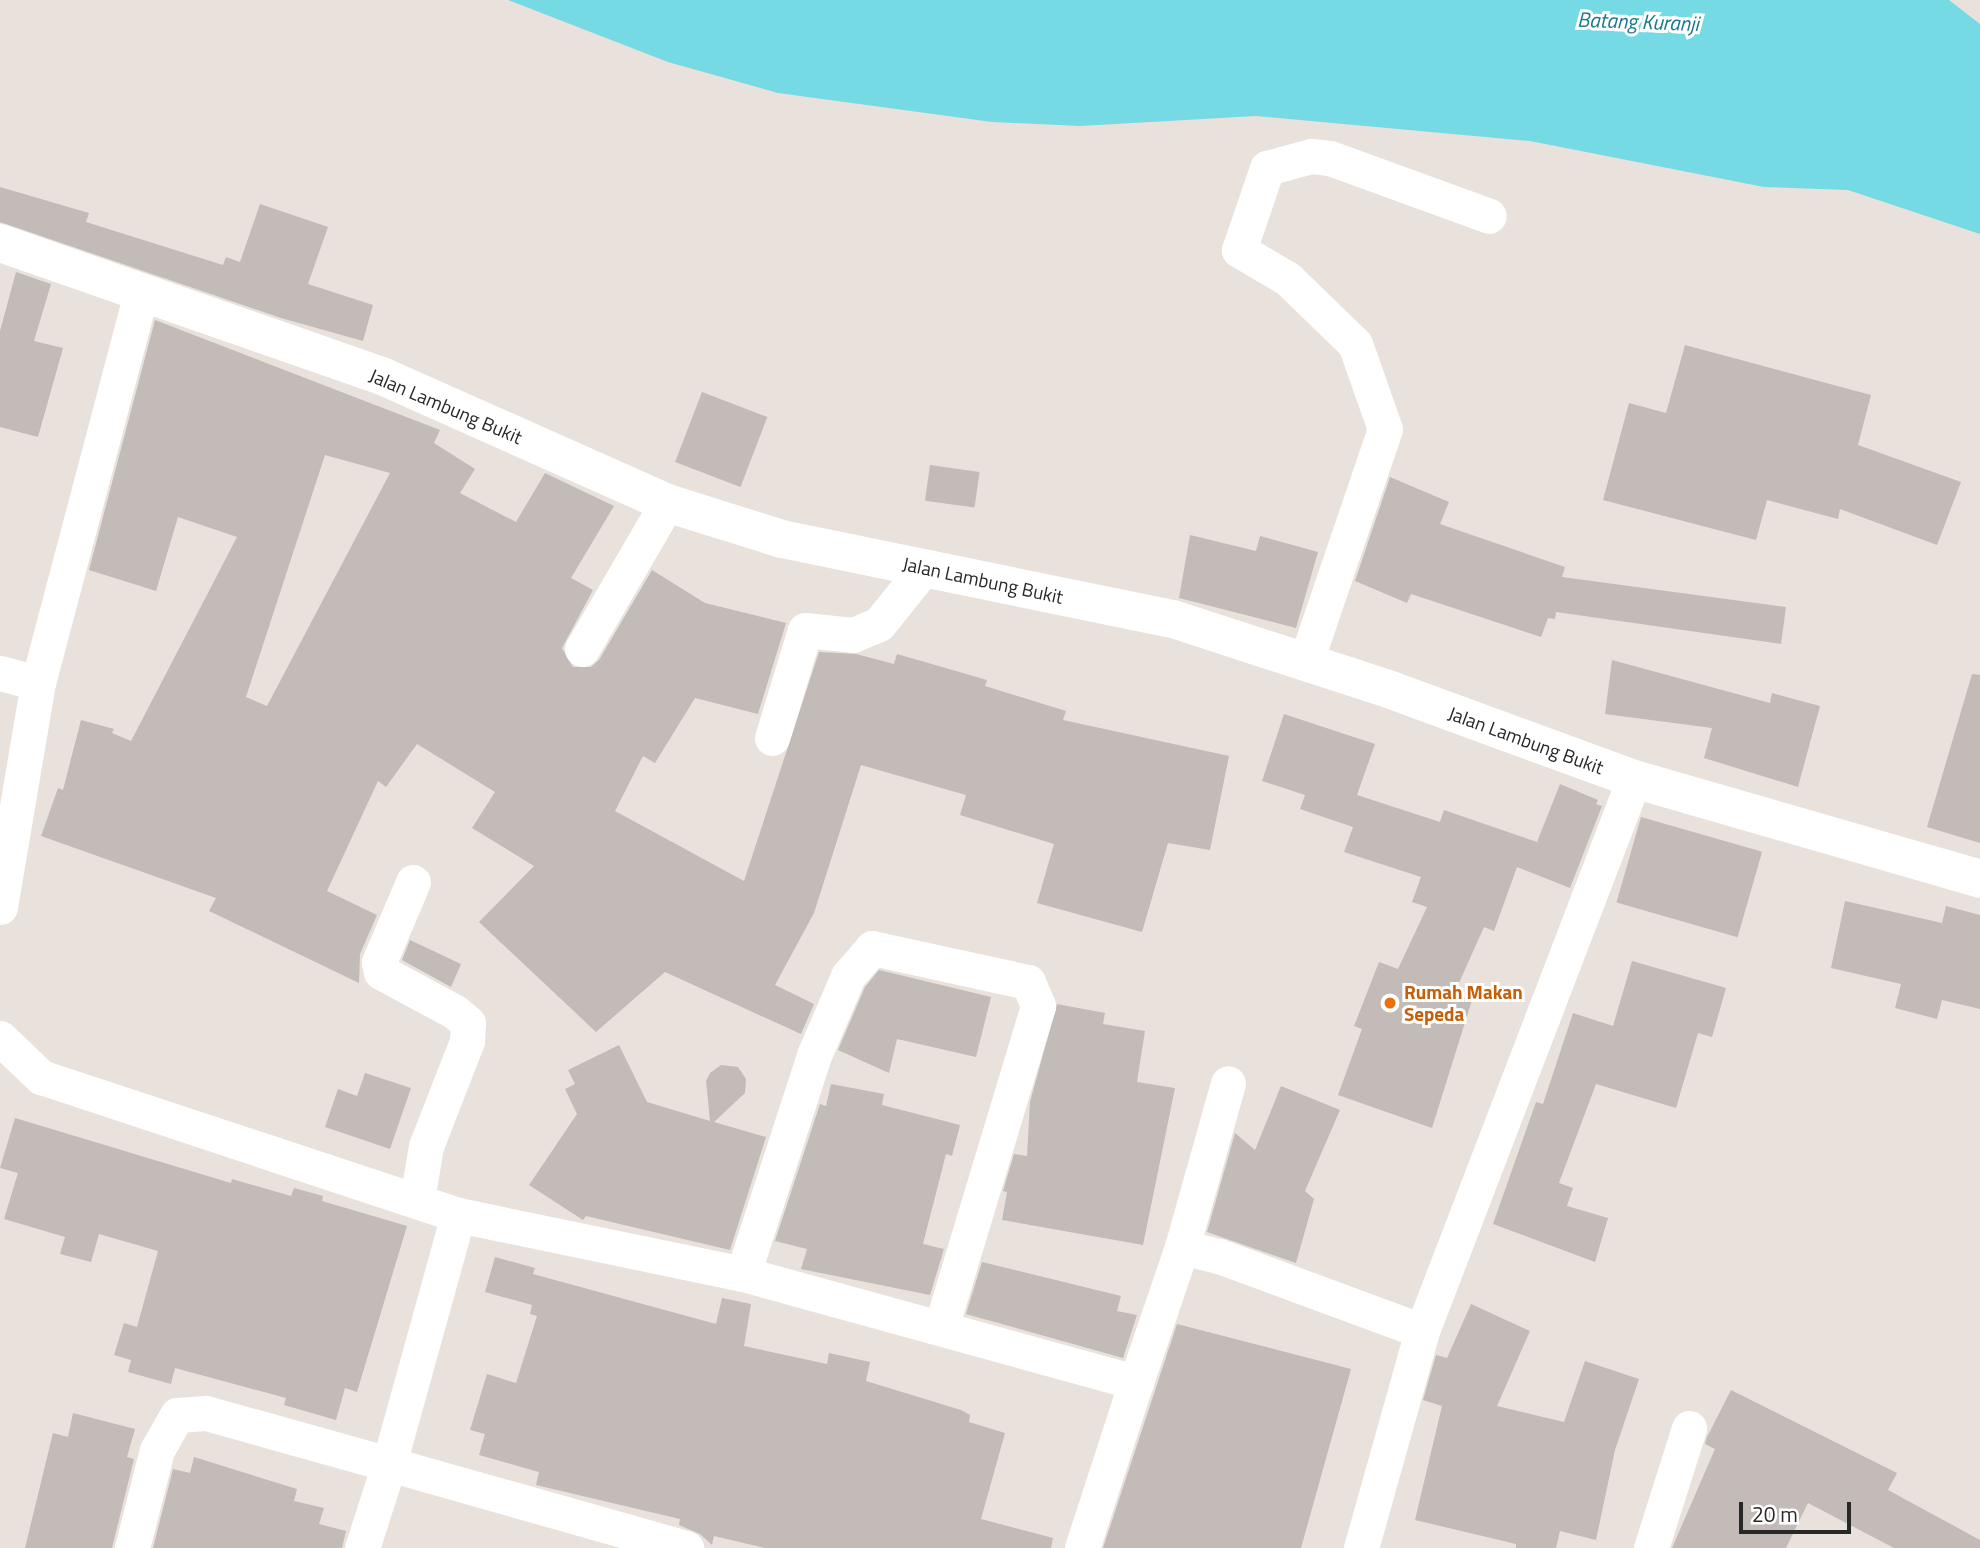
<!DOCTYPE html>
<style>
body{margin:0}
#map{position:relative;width:1980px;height:1548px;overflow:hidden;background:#e9e1db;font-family:"Titillium Web",sans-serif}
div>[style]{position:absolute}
.water>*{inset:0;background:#76dae4}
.building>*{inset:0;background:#c2bbb8;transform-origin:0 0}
.minor>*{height:35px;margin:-17.5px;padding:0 17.5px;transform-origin:17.5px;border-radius:17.5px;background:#fff}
.tertiary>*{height:38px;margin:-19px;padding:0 19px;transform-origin:19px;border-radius:19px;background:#fff}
.dots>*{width:19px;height:19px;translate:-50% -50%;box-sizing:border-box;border:4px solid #fff;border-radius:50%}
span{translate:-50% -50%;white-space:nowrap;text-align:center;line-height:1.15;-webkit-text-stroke:6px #fff;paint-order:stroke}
.street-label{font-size:19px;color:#282828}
.food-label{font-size:19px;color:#c56008;font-weight:700}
.left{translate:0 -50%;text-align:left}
.water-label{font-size:21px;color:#18798c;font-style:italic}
.scale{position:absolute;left:1739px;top:1502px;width:112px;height:32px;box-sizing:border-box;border:4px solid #282828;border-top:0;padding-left:9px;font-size:21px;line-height:24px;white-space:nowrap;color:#282828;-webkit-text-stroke:5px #fff;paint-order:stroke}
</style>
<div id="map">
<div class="water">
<div style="clip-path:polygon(508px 0,1949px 0,1980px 24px,1980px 234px,1848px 190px,1764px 187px,1530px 141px,1256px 116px,1080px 126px,992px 122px,778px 93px,668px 62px)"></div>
</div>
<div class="building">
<div style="clip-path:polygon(0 187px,89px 213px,86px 222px,223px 265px,226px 257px,240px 262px,260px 204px,328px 227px,308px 284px,373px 305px,363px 341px,281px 318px,0 222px)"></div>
<div style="clip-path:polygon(16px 272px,51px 284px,34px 341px,63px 348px,38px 437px,0 427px,0 331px)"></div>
<div style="clip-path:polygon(evenodd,155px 320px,440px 430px,434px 443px,475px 469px,460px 493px,516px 522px,545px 473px,614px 506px,571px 578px,593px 590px,562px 648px,573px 667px,591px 667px,599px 660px,652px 570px,705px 603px,786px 623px,758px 714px,695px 698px,655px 763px,643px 756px,615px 811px,744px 881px,819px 652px,856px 654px,894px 664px,897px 654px,987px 680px,985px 686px,1066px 711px,1063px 720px,1229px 756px,1210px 850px,1168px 843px,1142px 932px,1037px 903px,1054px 844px,960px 815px,966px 795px,861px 765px,814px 913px,775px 985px,814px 1004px,801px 1034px,665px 972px,596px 1032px,479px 922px,534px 866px,472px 828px,495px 792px,417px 744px,386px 787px,378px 781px,327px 891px,377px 915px,360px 954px,359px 983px,209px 911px,216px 898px,41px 836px,58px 788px,63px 790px,81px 720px,114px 729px,112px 733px,131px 741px,237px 537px,178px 517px,156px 591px,89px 570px,155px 320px,325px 455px,390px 473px,267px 706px,246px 697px,325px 455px)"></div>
<div style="clip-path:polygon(1685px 345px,1871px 395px,1858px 445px,1961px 482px,1937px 545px,1840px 509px,1838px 519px,1767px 500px,1756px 540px,1603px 500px,1629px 403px,1666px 413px)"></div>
<div style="left:702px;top:392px;width:70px;height:75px;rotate:21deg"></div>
<div style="left:930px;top:465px;width:50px;height:36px;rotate:8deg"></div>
<div style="clip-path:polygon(1390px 477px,1449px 502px,1440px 524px,1565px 567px,1562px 577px,1786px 607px,1781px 644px,1556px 612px,1555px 619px,1548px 618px,1541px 637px,1411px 594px,1407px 603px,1355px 581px)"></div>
<div style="clip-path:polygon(1190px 535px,1256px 551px,1260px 536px,1318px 552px,1296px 628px,1179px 598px)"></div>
<div style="clip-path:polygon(1612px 660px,1770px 703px,1772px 693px,1820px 706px,1798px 787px,1704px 758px,1712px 728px,1605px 714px)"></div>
<div style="clip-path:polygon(1972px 674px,1980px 675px,1980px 843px,1927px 827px)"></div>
<div style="clip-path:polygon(1284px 714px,1375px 744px,1357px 795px,1440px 822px,1444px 810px,1537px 842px,1560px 784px,1598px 800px,1596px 804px,1602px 806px,1570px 888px,1517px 867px,1494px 931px,1484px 927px,1454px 994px,1472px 1000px,1432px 1128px,1338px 1095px,1362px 1029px,1354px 1026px,1379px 962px,1398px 969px,1427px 907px,1412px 902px,1421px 877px,1344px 852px,1353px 827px,1300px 809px,1305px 795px,1262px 781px)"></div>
<div style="left:1641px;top:817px;width:126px;height:89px;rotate:16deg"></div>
<div style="clip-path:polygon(1845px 901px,1942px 923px,1946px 906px,1980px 915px,1980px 1009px,1942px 1000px,1937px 1019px,1895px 1008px,1901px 984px,1831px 968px)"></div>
<div style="clip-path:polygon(410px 940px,461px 964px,451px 987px,402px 960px)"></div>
<div style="clip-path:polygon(1632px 961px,1726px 988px,1712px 1037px,1698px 1033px,1676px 1108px,1596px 1084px,1559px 1183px,1573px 1188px,1567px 1206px,1608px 1218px,1595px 1262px,1493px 1224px,1536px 1102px,1543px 1104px,1573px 1013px,1613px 1026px)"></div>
<div style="clip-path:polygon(879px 970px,991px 997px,976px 1057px,897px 1039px,889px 1073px,838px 1050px,865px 987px)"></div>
<div style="clip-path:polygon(1057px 1004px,1105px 1013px,1103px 1024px,1145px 1031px,1137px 1082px,1175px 1088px,1143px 1245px,1002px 1220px,1007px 1192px,1003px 1191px,1014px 1154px,1027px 1156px,1030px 1102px)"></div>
<div style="clip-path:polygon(619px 1045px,647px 1102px,710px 1121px,706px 1081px,710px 1073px,721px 1065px,738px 1067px,746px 1079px,745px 1093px,714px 1122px,766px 1137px,730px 1250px,586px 1216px,583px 1220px,529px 1185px,577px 1114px,565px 1089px,575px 1084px,568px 1070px)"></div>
<div style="clip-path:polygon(365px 1073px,411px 1088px,390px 1149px,325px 1127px,338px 1089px,357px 1096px)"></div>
<div style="clip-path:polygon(831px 1084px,884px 1094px,882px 1105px,960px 1125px,952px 1156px,946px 1154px,923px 1244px,944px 1249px,930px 1295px,801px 1269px,807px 1249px,775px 1241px,820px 1104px,826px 1106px)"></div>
<div style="clip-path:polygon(1281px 1086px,1340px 1110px,1305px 1191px,1314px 1199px,1296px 1263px,1207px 1232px,1235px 1133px,1255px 1150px)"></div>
<div style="clip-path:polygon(15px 1118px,231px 1183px,232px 1179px,291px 1196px,294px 1188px,323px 1196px,322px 1201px,407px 1226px,357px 1392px,345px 1388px,336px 1420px,284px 1405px,286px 1398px,175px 1368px,171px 1384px,128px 1372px,131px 1360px,114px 1355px,124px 1323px,137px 1327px,158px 1251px,99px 1234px,91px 1262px,60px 1254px,65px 1237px,4px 1219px,18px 1173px,0 1168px)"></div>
<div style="clip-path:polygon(495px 1257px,535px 1268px,533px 1274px,716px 1324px,722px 1298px,751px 1304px,744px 1346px,827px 1364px,829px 1353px,870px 1362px,866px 1381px,961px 1410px,970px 1415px,969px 1422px,1005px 1433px,981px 1519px,1053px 1538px,1051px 1548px,765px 1548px,714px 1536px,712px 1545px,700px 1534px,679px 1525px,680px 1519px,536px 1485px,539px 1472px,479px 1455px,485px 1434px,470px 1430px,487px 1374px,516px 1383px,537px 1316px,530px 1314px,532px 1305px,485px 1292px)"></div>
<div style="clip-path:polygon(982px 1262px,1121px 1296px,1117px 1311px,1137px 1315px,1123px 1358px,966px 1314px)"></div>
<div style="clip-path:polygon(1471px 1304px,1530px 1331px,1497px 1406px,1564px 1422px,1585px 1361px,1639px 1379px,1615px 1450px,1596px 1540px,1560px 1531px,1556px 1548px,1516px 1548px,1516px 1544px,1415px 1520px,1442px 1406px,1423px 1400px,1436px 1355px,1447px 1358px)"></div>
<div style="clip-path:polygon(1177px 1324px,1351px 1369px,1301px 1548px,1103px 1548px)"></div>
<div style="clip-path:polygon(1731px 1390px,1897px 1473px,1888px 1490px,1980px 1540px,1980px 1548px,1894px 1548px,1808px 1503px,1786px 1548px,1672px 1548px,1715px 1449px,1705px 1444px,1707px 1437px)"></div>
<div style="clip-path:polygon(73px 1413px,135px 1429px,127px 1457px,134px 1459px,112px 1548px,25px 1548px,53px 1433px,68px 1437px)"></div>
<div style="clip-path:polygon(194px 1457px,297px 1489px,294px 1501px,324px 1508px,319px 1524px,346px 1531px,342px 1548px,153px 1548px,173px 1469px,190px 1473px)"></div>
</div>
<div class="minor">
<div style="left:582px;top:649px;width:169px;rotate:-59.8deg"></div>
<div style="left:1306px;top:661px;width:245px;rotate:-71.2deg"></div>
<div style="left:1385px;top:429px;width:90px;rotate:-109.4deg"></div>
<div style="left:1355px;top:344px;width:93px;rotate:-135.9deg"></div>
<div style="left:1288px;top:279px;width:57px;rotate:-149.4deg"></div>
<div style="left:1239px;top:250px;width:87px;rotate:-71.1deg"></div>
<div style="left:1267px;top:168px;width:46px;rotate:-15.3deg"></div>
<div style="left:1311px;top:156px;width:19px;rotate:6deg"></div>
<div style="left:1330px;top:158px;width:169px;rotate:20deg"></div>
<div style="left:0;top:673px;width:39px;rotate:15deg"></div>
<div style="left:772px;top:738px;width:113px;rotate:-73deg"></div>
<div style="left:805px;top:630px;width:48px;rotate:5.9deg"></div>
<div style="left:853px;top:635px;width:28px;rotate:-23deg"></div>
<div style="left:879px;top:624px;width:72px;rotate:-51.2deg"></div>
<div style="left:413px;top:882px;width:87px;rotate:113deg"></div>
<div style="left:379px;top:962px;width:10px;rotate:79deg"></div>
<div style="left:381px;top:972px;width:84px;rotate:28.4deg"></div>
<div style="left:455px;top:1012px;width:17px;rotate:40deg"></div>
<div style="left:468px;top:1023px;width:18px;rotate:93deg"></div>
<div style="left:467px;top:1041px;width:113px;rotate:111.3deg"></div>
<div style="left:426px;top:1146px;width:55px;rotate:99.5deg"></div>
<div style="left:0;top:907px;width:227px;rotate:-80.4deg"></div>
<div style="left:38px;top:683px;width:402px;rotate:-75.2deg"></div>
<div style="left:0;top:1038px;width:57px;rotate:43.6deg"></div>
<div style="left:41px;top:1077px;width:439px;rotate:18.3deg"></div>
<div style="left:458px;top:1215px;width:291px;rotate:11.7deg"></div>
<div style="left:743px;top:1274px;width:408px;rotate:15.4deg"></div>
<div style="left:1136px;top:1382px;width:143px;rotate:-71.2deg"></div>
<div style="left:1182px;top:1247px;width:38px;rotate:14deg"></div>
<div style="left:1219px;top:1256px;width:216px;rotate:20.3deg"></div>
<div style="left:458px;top:1215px;width:258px;rotate:105.5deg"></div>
<div style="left:389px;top:1464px;width:309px;rotate:15.8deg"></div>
<div style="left:1182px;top:1247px;width:170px;rotate:-74.3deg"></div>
<div style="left:743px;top:1274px;width:232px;rotate:-72deg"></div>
<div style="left:815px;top:1053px;width:84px;rotate:-66.8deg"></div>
<div style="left:848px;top:976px;width:37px;rotate:-49deg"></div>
<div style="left:872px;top:948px;width:160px;rotate:12.3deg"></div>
<div style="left:1028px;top:982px;width:26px;rotate:67deg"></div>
<div style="left:1038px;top:1006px;width:336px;rotate:106.8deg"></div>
<div style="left:132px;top:1548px;width:101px;rotate:-75.7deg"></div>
<div style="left:157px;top:1450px;width:40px;rotate:-60.3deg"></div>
<div style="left:177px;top:1415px;width:29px;rotate:-4deg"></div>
<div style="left:206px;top:1413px;width:190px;rotate:15.6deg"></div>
<div style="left:389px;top:1464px;width:88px;rotate:107.8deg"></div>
<div style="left:1082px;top:1548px;width:175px;rotate:-72deg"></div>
<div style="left:1361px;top:1548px;width:225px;rotate:-74.3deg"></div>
<div style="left:1422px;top:1331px;width:591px;rotate:-68.99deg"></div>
<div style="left:1651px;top:1548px;width:126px;rotate:-72.4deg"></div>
</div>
<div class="tertiary">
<div style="left:0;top:243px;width:404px;rotate:19.2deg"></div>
<div style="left:382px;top:376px;width:312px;rotate:24deg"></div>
<div style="left:667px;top:503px;width:121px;rotate:17.4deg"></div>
<div style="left:782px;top:539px;width:399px;rotate:11.6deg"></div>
<div style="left:1173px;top:619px;width:229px;rotate:18deg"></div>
<div style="left:1391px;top:690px;width:259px;rotate:20.1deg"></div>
<div style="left:1634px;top:779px;width:360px;rotate:16.1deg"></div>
</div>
<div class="dots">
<div style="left:1390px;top:1003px;background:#e8710a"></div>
</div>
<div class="street-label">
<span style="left:446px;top:406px;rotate:23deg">Jalan Lambung Bukit</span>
<span style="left:983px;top:580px;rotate:12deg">Jalan Lambung Bukit</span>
<span style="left:1526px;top:740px;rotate:20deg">Jalan Lambung Bukit</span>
</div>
<div class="food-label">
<span class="left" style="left:1404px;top:1003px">Rumah Makan<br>Sepeda</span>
</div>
<div class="water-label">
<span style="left:1638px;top:21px;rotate:2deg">Batang Kuranji</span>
</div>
<div class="scale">20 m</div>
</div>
